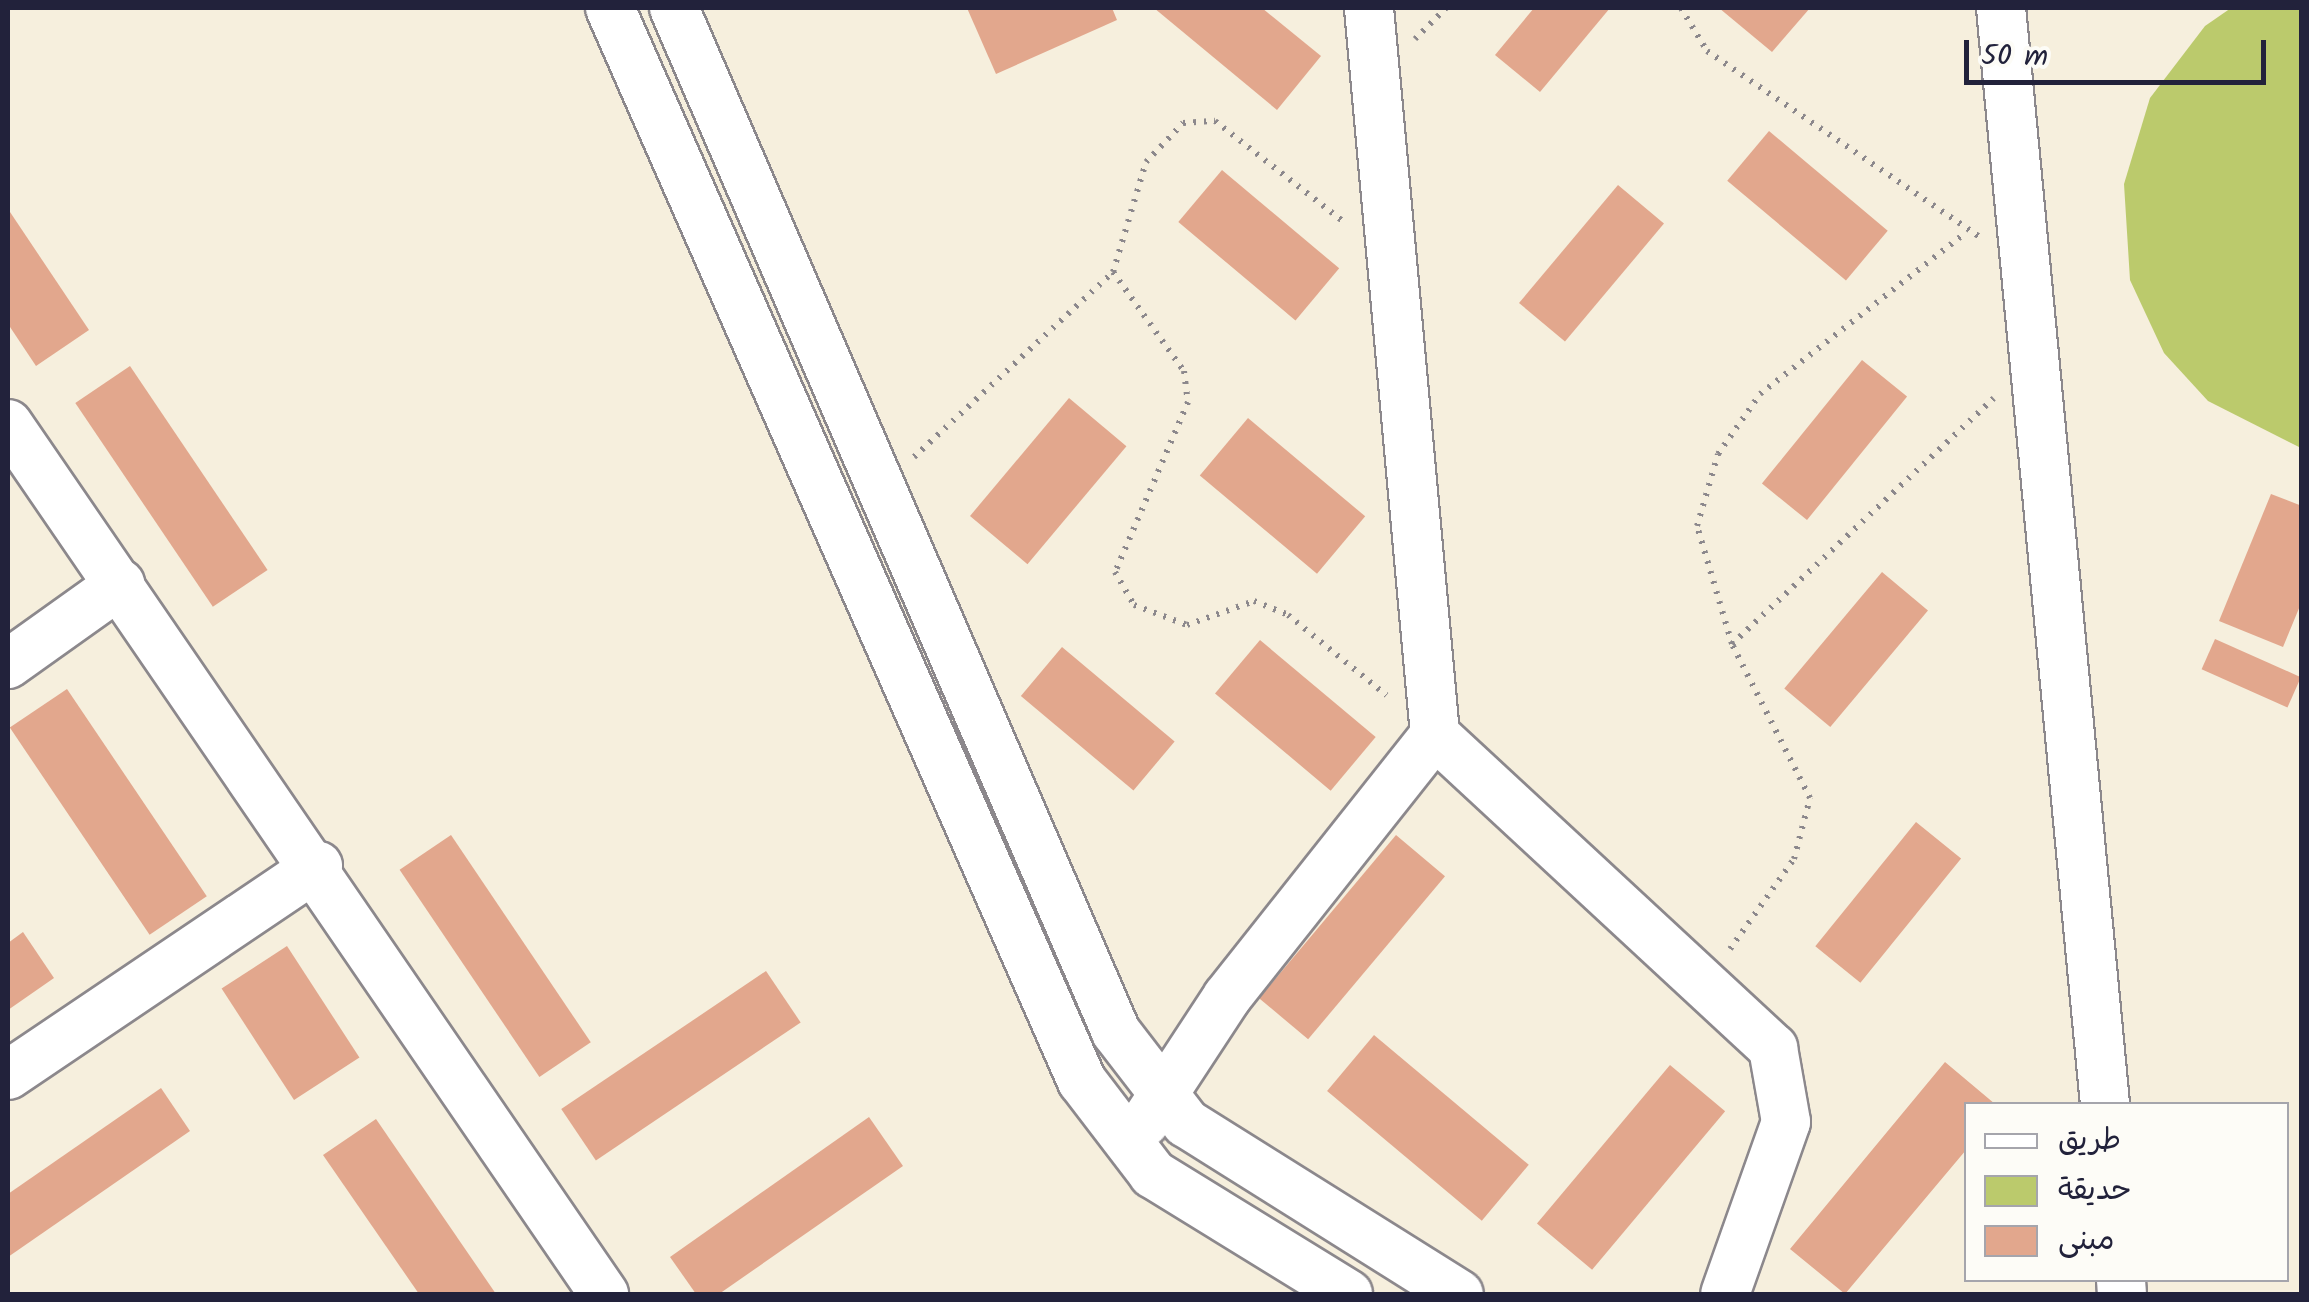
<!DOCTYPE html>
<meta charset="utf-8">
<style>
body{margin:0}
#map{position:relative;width:2309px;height:1302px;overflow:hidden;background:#f6efdd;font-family:Kalam,"Playpen Sans Arabic",sans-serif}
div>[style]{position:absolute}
.green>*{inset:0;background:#bbca6c}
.building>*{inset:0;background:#e2a78d;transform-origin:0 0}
.path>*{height:6px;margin-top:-3px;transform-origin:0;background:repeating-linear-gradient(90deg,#8c888c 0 2.5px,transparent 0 10.5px)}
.roads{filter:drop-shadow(2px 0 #8c888c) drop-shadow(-2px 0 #8c888c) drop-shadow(0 2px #8c888c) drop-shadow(0 -2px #8c888c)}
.minor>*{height:48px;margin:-24px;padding:0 24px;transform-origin:24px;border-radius:24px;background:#fff}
span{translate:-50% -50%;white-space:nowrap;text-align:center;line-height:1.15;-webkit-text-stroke:8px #fdfcf7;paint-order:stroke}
.frame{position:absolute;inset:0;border:10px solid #22223b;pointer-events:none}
.legend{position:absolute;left:1964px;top:1102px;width:325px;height:180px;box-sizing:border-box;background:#fdfcf7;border:2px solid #a5a5ac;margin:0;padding:12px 18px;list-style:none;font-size:30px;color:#22223b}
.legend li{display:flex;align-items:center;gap:20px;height:50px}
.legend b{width:50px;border:2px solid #a5a5ac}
.scale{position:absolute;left:1964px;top:40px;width:302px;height:45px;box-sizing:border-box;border:5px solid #22223b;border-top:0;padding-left:12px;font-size:30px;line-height:35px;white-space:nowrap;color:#22223b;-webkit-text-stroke:8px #fdfcf7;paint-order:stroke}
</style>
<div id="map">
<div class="green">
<div style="clip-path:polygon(2231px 8px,2301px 8px,2301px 448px,2208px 401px,2164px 353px,2130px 280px,2124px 184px,2150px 98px,2205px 26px)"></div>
</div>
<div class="building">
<div style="clip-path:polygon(967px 8px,1112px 8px,1117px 20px,996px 74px)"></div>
<div style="clip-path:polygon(1154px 8px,1262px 8px,1321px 56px,1277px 110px)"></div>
<div style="clip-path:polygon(1534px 8px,1610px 8px,1540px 92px,1495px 55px)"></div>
<div style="clip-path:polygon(1719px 8px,1810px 8px,1772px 52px)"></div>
<div style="left:1769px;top:131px;width:155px;height:65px;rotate:40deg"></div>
<div style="left:1222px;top:170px;width:153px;height:68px;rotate:40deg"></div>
<div style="left:1618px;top:185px;width:60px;height:154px;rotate:40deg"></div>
<div style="clip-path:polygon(8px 209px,89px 330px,36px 366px,8px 324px)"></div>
<div style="left:1862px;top:360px;width:58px;height:159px;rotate:39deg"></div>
<div style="left:130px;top:366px;width:246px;height:66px;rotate:56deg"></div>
<div style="left:1069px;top:398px;width:75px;height:154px;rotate:40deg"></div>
<div style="left:1248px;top:418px;width:153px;height:75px;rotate:40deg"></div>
<div style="clip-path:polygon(2271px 494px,2302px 506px,2302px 601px,2283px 647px,2219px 621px)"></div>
<div style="left:1882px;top:572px;width:60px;height:152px;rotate:40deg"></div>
<div style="left:2215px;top:639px;width:94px;height:33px;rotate:24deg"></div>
<div style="left:1260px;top:640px;width:151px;height:70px;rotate:40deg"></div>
<div style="left:1062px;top:647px;width:147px;height:64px;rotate:40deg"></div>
<div style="left:67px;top:689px;width:250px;height:69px;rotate:56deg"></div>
<div style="left:1916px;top:822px;width:58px;height:160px;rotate:39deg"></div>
<div style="left:451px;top:835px;width:250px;height:62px;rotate:56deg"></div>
<div style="left:1396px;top:835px;width:64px;height:213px;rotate:40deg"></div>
<div style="clip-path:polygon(23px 932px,54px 978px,8px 1010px,8px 943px)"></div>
<div style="left:287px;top:946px;width:133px;height:78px;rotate:57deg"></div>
<div style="left:766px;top:971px;width:62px;height:247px;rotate:56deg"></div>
<div style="left:1374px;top:1035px;width:202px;height:73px;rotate:40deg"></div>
<div style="clip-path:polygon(1945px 1062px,1995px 1104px,1966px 1104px,1966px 1150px,1845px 1294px,1790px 1249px)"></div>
<div style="left:1670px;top:1065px;width:72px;height:207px;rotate:40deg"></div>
<div style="clip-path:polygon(161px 1088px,190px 1131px,8px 1257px,8px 1194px)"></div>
<div style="clip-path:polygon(869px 1117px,903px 1166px,719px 1294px,696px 1294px,670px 1257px)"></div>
<div style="clip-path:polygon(376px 1119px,496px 1294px,419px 1294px,323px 1155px)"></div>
</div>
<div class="path">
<div style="left:1681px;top:8px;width:50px;rotate:58.8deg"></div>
<div style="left:1707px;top:51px;width:332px;rotate:34.3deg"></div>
<div style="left:1415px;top:39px;width:44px;rotate:-45deg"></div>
<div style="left:1113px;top:272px;width:122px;rotate:54.4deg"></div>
<div style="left:1184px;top:371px;width:31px;rotate:83deg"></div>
<div style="left:1188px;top:402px;width:185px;rotate:113.2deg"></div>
<div style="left:1115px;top:572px;width:38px;rotate:60deg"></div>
<div style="left:1134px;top:605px;width:57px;rotate:20.7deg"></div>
<div style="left:1187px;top:625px;width:71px;rotate:-19.7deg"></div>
<div style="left:1254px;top:601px;width:37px;rotate:22deg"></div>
<div style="left:1288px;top:615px;width:127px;rotate:39.2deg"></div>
<div style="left:914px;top:457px;width:272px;rotate:-42.9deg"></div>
<div style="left:1113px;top:272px;width:115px;rotate:-73.3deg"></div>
<div style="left:1146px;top:162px;width:54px;rotate:-46.5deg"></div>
<div style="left:1183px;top:123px;width:32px;rotate:-4deg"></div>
<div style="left:1215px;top:121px;width:164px;rotate:38.1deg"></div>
<div style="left:1732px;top:644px;width:359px;rotate:-43.2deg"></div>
<div style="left:1730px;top:949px;width:110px;rotate:-54.6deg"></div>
<div style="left:1794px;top:859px;width:63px;rotate:-75.3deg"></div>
<div style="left:1810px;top:798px;width:173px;rotate:-116.9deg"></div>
<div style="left:1732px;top:644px;width:123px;rotate:-106.5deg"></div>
<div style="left:1697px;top:526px;width:75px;rotate:-73.7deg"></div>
<div style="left:1718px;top:454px;width:73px;rotate:-55deg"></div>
<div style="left:1760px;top:394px;width:261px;rotate:-38.1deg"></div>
</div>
<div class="roads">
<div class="minor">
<div style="left:610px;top:8px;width:1172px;rotate:66.26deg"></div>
<div style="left:1082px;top:1081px;width:117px;rotate:52.6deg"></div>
<div style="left:1153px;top:1174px;width:229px;rotate:31.6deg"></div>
<div style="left:674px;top:8px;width:1115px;rotate:66.65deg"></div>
<div style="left:1116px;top:1032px;width:115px;rotate:52.4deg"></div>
<div style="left:1186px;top:1123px;width:322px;rotate:32.1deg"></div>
<div style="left:1369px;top:8px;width:730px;rotate:84.81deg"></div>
<div style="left:1435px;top:735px;width:461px;rotate:42.8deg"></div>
<div style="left:1773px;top:1048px;width:75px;rotate:80deg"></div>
<div style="left:1786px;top:1122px;width:182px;rotate:109.5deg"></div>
<div style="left:2001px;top:8px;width:1101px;rotate:84.58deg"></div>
<div style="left:8px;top:424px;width:1055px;rotate:55.59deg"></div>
<div style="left:8px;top:664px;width:138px;rotate:-35.5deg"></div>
<div style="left:8px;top:1075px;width:374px;rotate:-34deg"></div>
<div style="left:1145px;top:1122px;width:149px;rotate:-56.7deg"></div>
<div style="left:1227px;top:997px;width:335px;rotate:-51.6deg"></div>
<div style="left:2121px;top:1280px;width:14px;rotate:86deg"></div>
</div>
</div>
<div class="frame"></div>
<ul class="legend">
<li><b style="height:12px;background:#fff"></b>طريق</li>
<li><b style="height:28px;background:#bbca6c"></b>حديقة</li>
<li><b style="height:28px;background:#e2a78d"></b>مبنى</li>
</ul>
<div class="scale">50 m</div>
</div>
